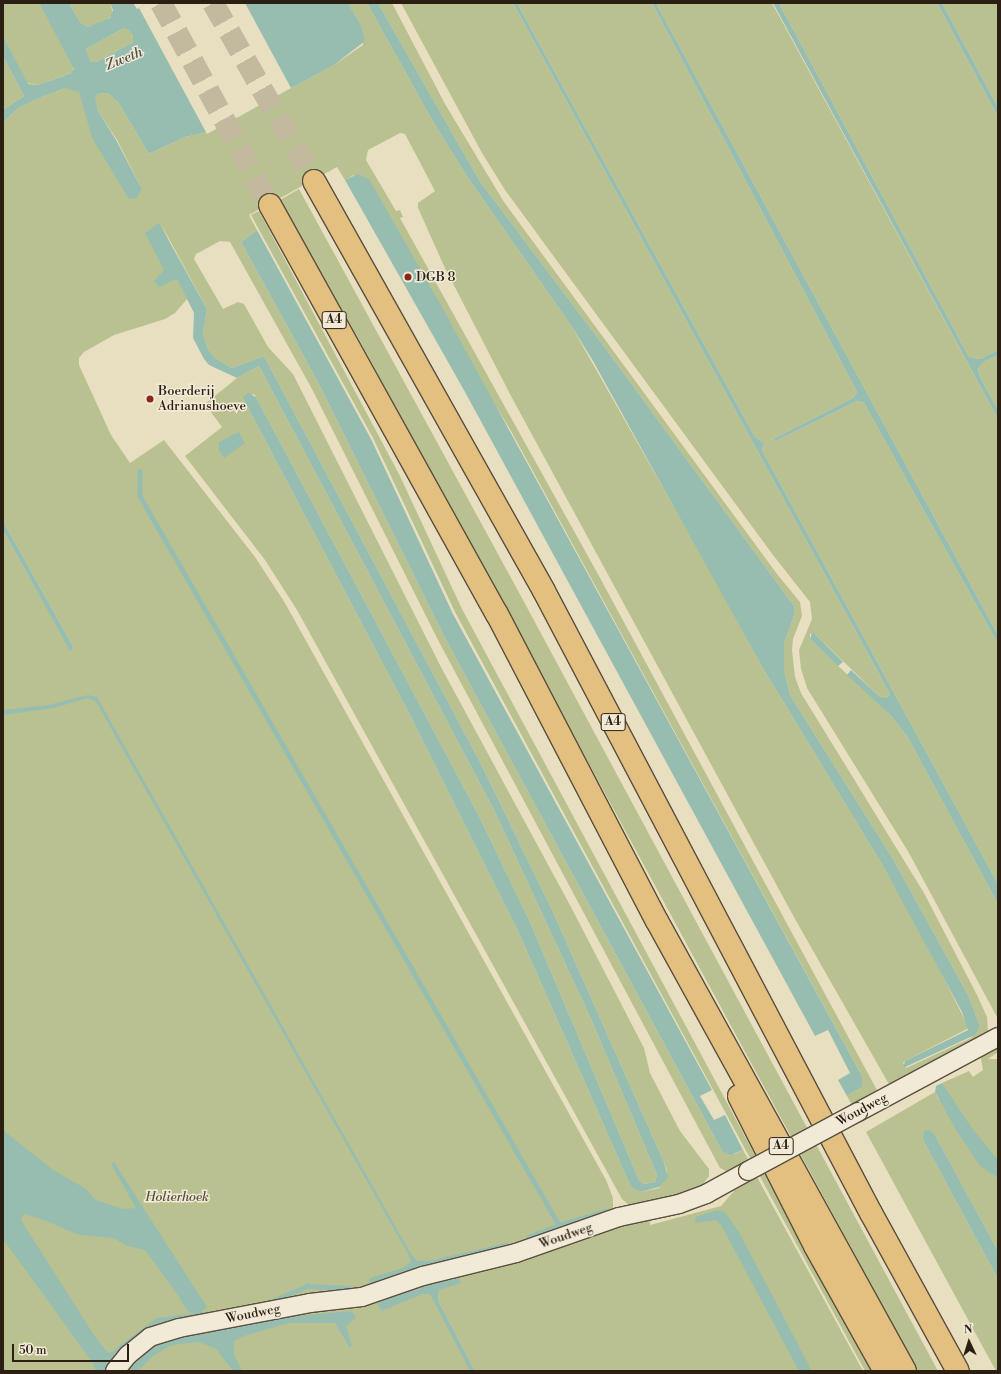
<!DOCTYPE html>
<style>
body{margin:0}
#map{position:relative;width:1001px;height:1374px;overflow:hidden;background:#e8dfc1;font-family:"Libre Bodoni",serif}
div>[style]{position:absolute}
.green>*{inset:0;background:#bac190}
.water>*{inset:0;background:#97bdb1}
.pier>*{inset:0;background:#e8dfc1}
.stream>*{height:4.5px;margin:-2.25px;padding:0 2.25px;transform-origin:2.25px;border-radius:2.25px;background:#97bdb1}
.highway-tunnel>*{height:22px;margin-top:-11px;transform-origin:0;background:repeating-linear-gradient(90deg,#c2b99e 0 22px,transparent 0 33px)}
.roads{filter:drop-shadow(1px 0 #5a4f3e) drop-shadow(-1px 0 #5a4f3e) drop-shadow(0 1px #5a4f3e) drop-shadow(0 -1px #5a4f3e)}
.street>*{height:18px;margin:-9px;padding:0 9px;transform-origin:9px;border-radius:9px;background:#f0ead7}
.highway>*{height:22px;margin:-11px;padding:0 11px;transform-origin:11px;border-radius:11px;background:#e4c080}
.bridges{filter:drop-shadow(1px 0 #5a4f3e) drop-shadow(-1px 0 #5a4f3e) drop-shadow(0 1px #5a4f3e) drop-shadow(0 -1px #5a4f3e)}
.street-bridge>*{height:18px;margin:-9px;padding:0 9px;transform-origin:9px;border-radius:9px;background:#f0ead7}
.dots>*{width:11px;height:11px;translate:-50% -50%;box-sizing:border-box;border:2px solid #f0ead7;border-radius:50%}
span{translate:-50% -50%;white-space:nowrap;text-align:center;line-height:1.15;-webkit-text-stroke:3px #f0ead7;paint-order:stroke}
.shield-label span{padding:1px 3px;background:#f0ead7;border:1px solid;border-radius:3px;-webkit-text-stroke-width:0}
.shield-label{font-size:12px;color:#2a1f12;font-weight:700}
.poi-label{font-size:13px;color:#2a1f12}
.left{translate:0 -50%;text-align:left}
.street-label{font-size:13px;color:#2a1f12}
.park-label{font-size:13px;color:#555038;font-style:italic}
.water-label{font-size:14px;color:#4b4e42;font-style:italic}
.frame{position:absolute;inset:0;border:4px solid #2a1f12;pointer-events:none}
.north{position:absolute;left:949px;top:1322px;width:40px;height:40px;-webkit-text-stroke:3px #f0ead7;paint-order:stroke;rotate:356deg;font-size:11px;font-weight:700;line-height:16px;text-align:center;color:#2a1f12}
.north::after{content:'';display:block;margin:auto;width:14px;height:18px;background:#2a1f12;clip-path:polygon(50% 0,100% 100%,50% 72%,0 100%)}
.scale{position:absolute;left:12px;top:1344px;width:117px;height:18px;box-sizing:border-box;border:2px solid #2a1f12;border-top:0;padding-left:5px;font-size:12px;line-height:14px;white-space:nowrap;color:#2a1f12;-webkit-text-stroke:3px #f0ead7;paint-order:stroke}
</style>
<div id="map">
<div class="green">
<div style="clip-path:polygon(3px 3px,39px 3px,73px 64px,73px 72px,38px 85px,26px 83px,3px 36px)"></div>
<div style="clip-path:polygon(69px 3px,110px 3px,113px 14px,106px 21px,88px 27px,80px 22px)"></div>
<div style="clip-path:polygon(348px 3px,367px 3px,432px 120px,466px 175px,572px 327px,718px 585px,764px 670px,883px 866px,925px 941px,969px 1028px,905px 1061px,903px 1063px,906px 1068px,971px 1038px,980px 1026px,968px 995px,893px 859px,790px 695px,784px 670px,784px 644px,795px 613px,794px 606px,603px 345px,479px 180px,378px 3px,392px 3px,445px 104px,504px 202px,777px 574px,800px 602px,802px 616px,793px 639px,792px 650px,795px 677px,801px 693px,924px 893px,977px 995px,987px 1017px,988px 1032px,890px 1086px,795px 919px,511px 396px,444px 266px,418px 208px,418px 203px,435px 191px,405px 134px,400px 133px,368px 150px,366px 160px,396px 211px,400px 210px,403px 217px,400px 218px,599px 576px,878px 1092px,852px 1105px,847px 1096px,862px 1087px,862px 1076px,511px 431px,354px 175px,345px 180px,337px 167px,249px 215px,257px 230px,241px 242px,319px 384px,445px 638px,716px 1140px,722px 1151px,735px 1154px,743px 1150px,749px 1161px,728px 1172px,720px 1168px,438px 640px,312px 389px,230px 242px,220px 241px,196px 254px,194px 259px,223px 309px,238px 302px,244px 304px,268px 347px,293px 374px,441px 667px,571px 907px,644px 1048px,650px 1073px,667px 1106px,680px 1131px,709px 1169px,709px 1176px,702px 1185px,687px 1194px,630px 1206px,622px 1199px,297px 610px,265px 560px,185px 456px,222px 427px,205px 404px,237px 378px,259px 366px,494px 810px,591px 1019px,657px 1175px,655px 1182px,644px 1184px,639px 1180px,530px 922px,479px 816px,256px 397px,254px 394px,244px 400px,411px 717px,518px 931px,631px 1187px,640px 1192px,659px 1188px,667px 1171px,664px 1162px,553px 912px,481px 764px,264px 356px,232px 368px,215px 358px,208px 349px,203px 334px,207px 309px,161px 224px,193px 292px,175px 313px,165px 319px,114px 335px,84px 352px,79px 358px,79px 365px,111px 435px,130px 463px,164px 440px,255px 557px,285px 603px,606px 1180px,613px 1198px,613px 1210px,626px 1223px,650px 1220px,650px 1225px,721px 1206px,735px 1190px,757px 1177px,863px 1371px,475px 1371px,438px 1300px,439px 1290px,456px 1278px,426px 1285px,474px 1371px,3px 1371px,3px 530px,70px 650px,74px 648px,3px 521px,3px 123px,17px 109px,35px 100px,65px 88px,81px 89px,142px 189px,117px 140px,98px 111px,94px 98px,97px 94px,108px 93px,118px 102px,149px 154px,185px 137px,212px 131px,334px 65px,363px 45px,361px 25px)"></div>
<div style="clip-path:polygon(401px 3px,513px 3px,890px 694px,886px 698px,879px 696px,815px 634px,810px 634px,810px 639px,892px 717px,907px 736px,998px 904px,998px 1019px,909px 853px,807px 688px,801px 669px,799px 650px,812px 619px,810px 602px,773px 555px,505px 190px,482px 153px)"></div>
<div style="clip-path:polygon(517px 3px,652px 3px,857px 392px,853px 398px,773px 439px,776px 441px,857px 401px,864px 403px,998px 644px,998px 884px,762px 450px,764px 443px,755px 437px)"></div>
<div style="clip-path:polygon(656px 3px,772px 3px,998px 419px,998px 635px)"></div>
<div style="clip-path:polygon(779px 3px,937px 3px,998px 117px,998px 350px,980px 359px,969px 357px)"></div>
<div style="clip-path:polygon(942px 3px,998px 3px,998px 107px)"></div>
<div style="clip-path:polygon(124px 28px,128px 28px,133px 35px,133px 42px,96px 62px,91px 62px,86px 49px)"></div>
<div style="clip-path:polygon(3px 56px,24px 96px,3px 110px)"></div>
<div style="clip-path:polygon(299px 189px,516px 587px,938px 1371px,918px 1371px,361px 343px,280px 200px)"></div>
<div style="clip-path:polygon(259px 211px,399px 474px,462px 609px,871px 1371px,865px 1371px,455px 612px,373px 438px,251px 215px)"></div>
<div style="clip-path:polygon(998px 355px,998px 410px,980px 377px,978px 369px,982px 363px)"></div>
<div style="clip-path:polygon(998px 1043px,998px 1052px,988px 1059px,998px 1059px,998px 1251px,935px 1135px,923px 1140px,998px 1279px,998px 1371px,996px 1371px,866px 1132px,935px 1092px,939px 1100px,948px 1093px,942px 1083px,969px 1071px,973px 1077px,983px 1070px,980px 1053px)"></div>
</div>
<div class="water">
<div style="clip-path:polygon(evenodd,39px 3px,69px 3px,80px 22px,88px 27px,110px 18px,113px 10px,110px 3px,133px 3px,137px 9px,148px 3px,348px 3px,361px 25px,365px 41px,334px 65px,212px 131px,185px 137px,149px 154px,118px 102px,108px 93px,97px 94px,95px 98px,98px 111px,116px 140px,142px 189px,137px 198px,129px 199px,92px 138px,79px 92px,65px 88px,35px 100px,17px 109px,3px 123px,3px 110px,24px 96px,3px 56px,3px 36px,28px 84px,38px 85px,71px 73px,74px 69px,39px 3px,124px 28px,128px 29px,133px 35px,133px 42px,96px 62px,91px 62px,86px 49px,124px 28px)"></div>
<div style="clip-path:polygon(367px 3px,378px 3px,479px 180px,603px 345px,794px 606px,795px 613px,784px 644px,784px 670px,790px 695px,893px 859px,968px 995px,980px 1026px,975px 1035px,903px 1068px,905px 1061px,968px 1030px,962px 1012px,883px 866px,764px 670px,593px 361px,572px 327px,466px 175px,432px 120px)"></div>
<div style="clip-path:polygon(513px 3px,517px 3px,755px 437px,764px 443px,762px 450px,998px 884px,998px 904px,907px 736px,892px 717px,847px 675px,851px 670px,879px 696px,886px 698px,890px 694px)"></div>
<div style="clip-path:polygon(652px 3px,656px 3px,998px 635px,998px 644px,864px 403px,857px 401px,776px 441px,773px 439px,853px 398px,857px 392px)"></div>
<div style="clip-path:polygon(773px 3px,779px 3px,969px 357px,980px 359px,998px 350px,998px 355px,982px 363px,978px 369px,980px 377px,998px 410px,998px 419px)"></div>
<div style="clip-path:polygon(937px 3px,942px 3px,998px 107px,998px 117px)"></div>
<div style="clip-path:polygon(358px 174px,369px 179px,443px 309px,862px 1076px,862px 1087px,847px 1096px,838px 1080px,850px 1073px,828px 1030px,815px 1036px,465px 392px,345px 180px)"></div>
<div style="clip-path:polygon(159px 223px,207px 309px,203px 334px,208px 349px,215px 358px,232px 368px,264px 356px,481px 764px,553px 912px,664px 1162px,668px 1178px,659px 1187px,640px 1192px,631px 1187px,518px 931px,411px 717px,244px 400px,243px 397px,248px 393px,256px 397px,479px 816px,530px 922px,639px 1180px,644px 1184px,655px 1182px,657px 1175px,591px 1019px,494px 810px,259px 366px,237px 378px,209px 365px,204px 359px,193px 338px,194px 313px,177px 279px,159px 287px,154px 281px,164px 270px,145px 233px)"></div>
<div style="clip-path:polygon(257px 230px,371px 439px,453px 614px,712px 1090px,700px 1096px,714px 1120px,725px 1115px,743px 1150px,731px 1155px,722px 1151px,445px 638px,319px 384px,241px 242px)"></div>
<div style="clip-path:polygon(239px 432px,245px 443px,224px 458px,219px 450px,219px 442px)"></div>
<div style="clip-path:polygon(3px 521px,74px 648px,70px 651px,3px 530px)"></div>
<div style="clip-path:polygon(812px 633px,815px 634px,843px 662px,838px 666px,810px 639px)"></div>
<div style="clip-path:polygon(88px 695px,97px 697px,411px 1254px,417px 1261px,424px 1260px,426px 1265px,404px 1272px,403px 1269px,411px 1261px,407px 1252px,96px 702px,88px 698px,54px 708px,3px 715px,3px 710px,48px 705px)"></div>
<div style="clip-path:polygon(942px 1083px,972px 1128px,998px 1160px,998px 1178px,980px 1166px,956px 1130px,935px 1092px,936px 1086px)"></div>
<div style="clip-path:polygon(3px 1130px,52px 1169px,86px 1189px,96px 1200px,123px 1209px,136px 1208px,111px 1164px,114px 1162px,207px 1307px,198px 1315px,187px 1311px,179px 1297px,145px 1250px,127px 1246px,113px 1238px,79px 1235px,46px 1221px,25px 1214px,22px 1216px,21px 1220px,94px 1335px,108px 1353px,117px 1350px,104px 1371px,96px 1371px,92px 1362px,3px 1239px)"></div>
<div style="clip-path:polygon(930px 1130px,935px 1135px,998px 1251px,998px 1279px,923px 1140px,924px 1131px)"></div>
<div style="clip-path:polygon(714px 1211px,723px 1211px,727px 1215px,739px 1232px,812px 1371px,799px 1371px,721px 1225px,716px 1220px,694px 1223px,696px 1217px)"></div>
<div style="clip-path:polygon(459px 1278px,461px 1283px,439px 1290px,438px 1300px,475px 1371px,470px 1371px,430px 1294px,422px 1294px,382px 1311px,377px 1304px,394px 1295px,420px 1289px,422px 1286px)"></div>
<div style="clip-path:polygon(352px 1311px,356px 1318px,346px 1326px,352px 1346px,350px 1348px,335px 1323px,289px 1323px,247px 1335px,234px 1341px,234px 1354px,242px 1371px,233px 1371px,216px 1349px,199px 1342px,172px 1345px,153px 1356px,138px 1371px,122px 1371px,148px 1348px,173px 1338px,273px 1318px)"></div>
</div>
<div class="pier">
<div style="clip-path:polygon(148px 3px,245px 3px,291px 88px,207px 134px,139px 8px)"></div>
</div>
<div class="stream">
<div style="left:140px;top:471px;width:25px;rotate:90deg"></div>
<div style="left:140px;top:496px;width:841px;rotate:60.11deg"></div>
<div style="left:528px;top:1237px;width:33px;rotate:-21deg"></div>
<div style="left:559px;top:1225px;width:48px;rotate:-16.9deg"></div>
<div style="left:420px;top:1265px;width:88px;rotate:-13.1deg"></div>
<div style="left:371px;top:1280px;width:40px;rotate:-18deg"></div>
<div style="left:268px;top:1303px;width:43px;rotate:-23.6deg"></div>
<div style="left:307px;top:1286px;width:43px;rotate:2.7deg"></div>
<div style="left:117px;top:1350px;width:50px;rotate:-36.9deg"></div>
<div style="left:157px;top:1320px;width:54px;rotate:-7.4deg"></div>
</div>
<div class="highway-tunnel">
<div style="left:161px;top:3px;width:230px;rotate:61.6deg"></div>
<div style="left:213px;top:3px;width:205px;rotate:60.4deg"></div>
</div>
<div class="roads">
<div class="street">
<div style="left:858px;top:1112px;width:159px;rotate:-28.2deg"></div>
<div style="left:115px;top:1371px;width:21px;rotate:-51deg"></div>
<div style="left:128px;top:1355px;width:28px;rotate:-39deg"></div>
<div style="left:150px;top:1337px;width:30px;rotate:-17deg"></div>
<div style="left:179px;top:1328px;width:133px;rotate:-10.8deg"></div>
<div style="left:310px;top:1303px;width:52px;rotate:-6.6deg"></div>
<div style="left:362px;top:1297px;width:65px;rotate:-19deg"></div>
<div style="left:423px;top:1276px;width:96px;rotate:-13.9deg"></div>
<div style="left:516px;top:1253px;width:109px;rotate:-19.3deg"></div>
<div style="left:619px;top:1217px;width:61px;rotate:-12.2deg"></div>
<div style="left:679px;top:1204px;width:29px;rotate:-20deg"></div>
<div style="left:706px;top:1194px;width:48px;rotate:-28.7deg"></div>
</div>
<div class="highway">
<div style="left:314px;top:181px;width:470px;rotate:60.7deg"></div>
<div style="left:544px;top:591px;width:703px;rotate:62.27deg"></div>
<div style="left:871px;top:1213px;width:180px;rotate:61.2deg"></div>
<div style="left:270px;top:205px;width:468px;rotate:61deg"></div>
<div style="left:497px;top:614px;width:346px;rotate:62.5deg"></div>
<div style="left:657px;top:921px;width:514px;rotate:61.14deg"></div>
<div style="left:739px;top:1096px;width:168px;rotate:63.1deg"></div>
<div style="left:815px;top:1246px;width:143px;rotate:60.8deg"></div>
</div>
</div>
<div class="bridges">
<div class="street-bridge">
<div style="left:748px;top:1171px;width:125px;rotate:-28.2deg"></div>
</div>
</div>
<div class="dots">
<div style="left:408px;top:277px;background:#8f2418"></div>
<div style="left:150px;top:399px;background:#8f2418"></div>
</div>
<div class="shield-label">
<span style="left:334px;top:320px">A4</span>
<span style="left:613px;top:722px">A4</span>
<span style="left:781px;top:1146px">A4</span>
</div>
<div class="poi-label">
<span class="left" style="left:416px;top:277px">DGB 8</span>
<span class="left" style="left:158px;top:399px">Boerderij<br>Adrianushoeve</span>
</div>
<div class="street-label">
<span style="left:862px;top:1110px;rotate:-28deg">Woudweg</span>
<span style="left:566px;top:1236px;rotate:-19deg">Woudweg</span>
<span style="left:253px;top:1314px;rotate:-11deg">Woudweg</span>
</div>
<div class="park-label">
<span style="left:177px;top:1197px">Holierhoek</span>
</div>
<div class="water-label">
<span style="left:124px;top:59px;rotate:-22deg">Zweth</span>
</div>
<div class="frame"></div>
<div class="north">N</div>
<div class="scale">50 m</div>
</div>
